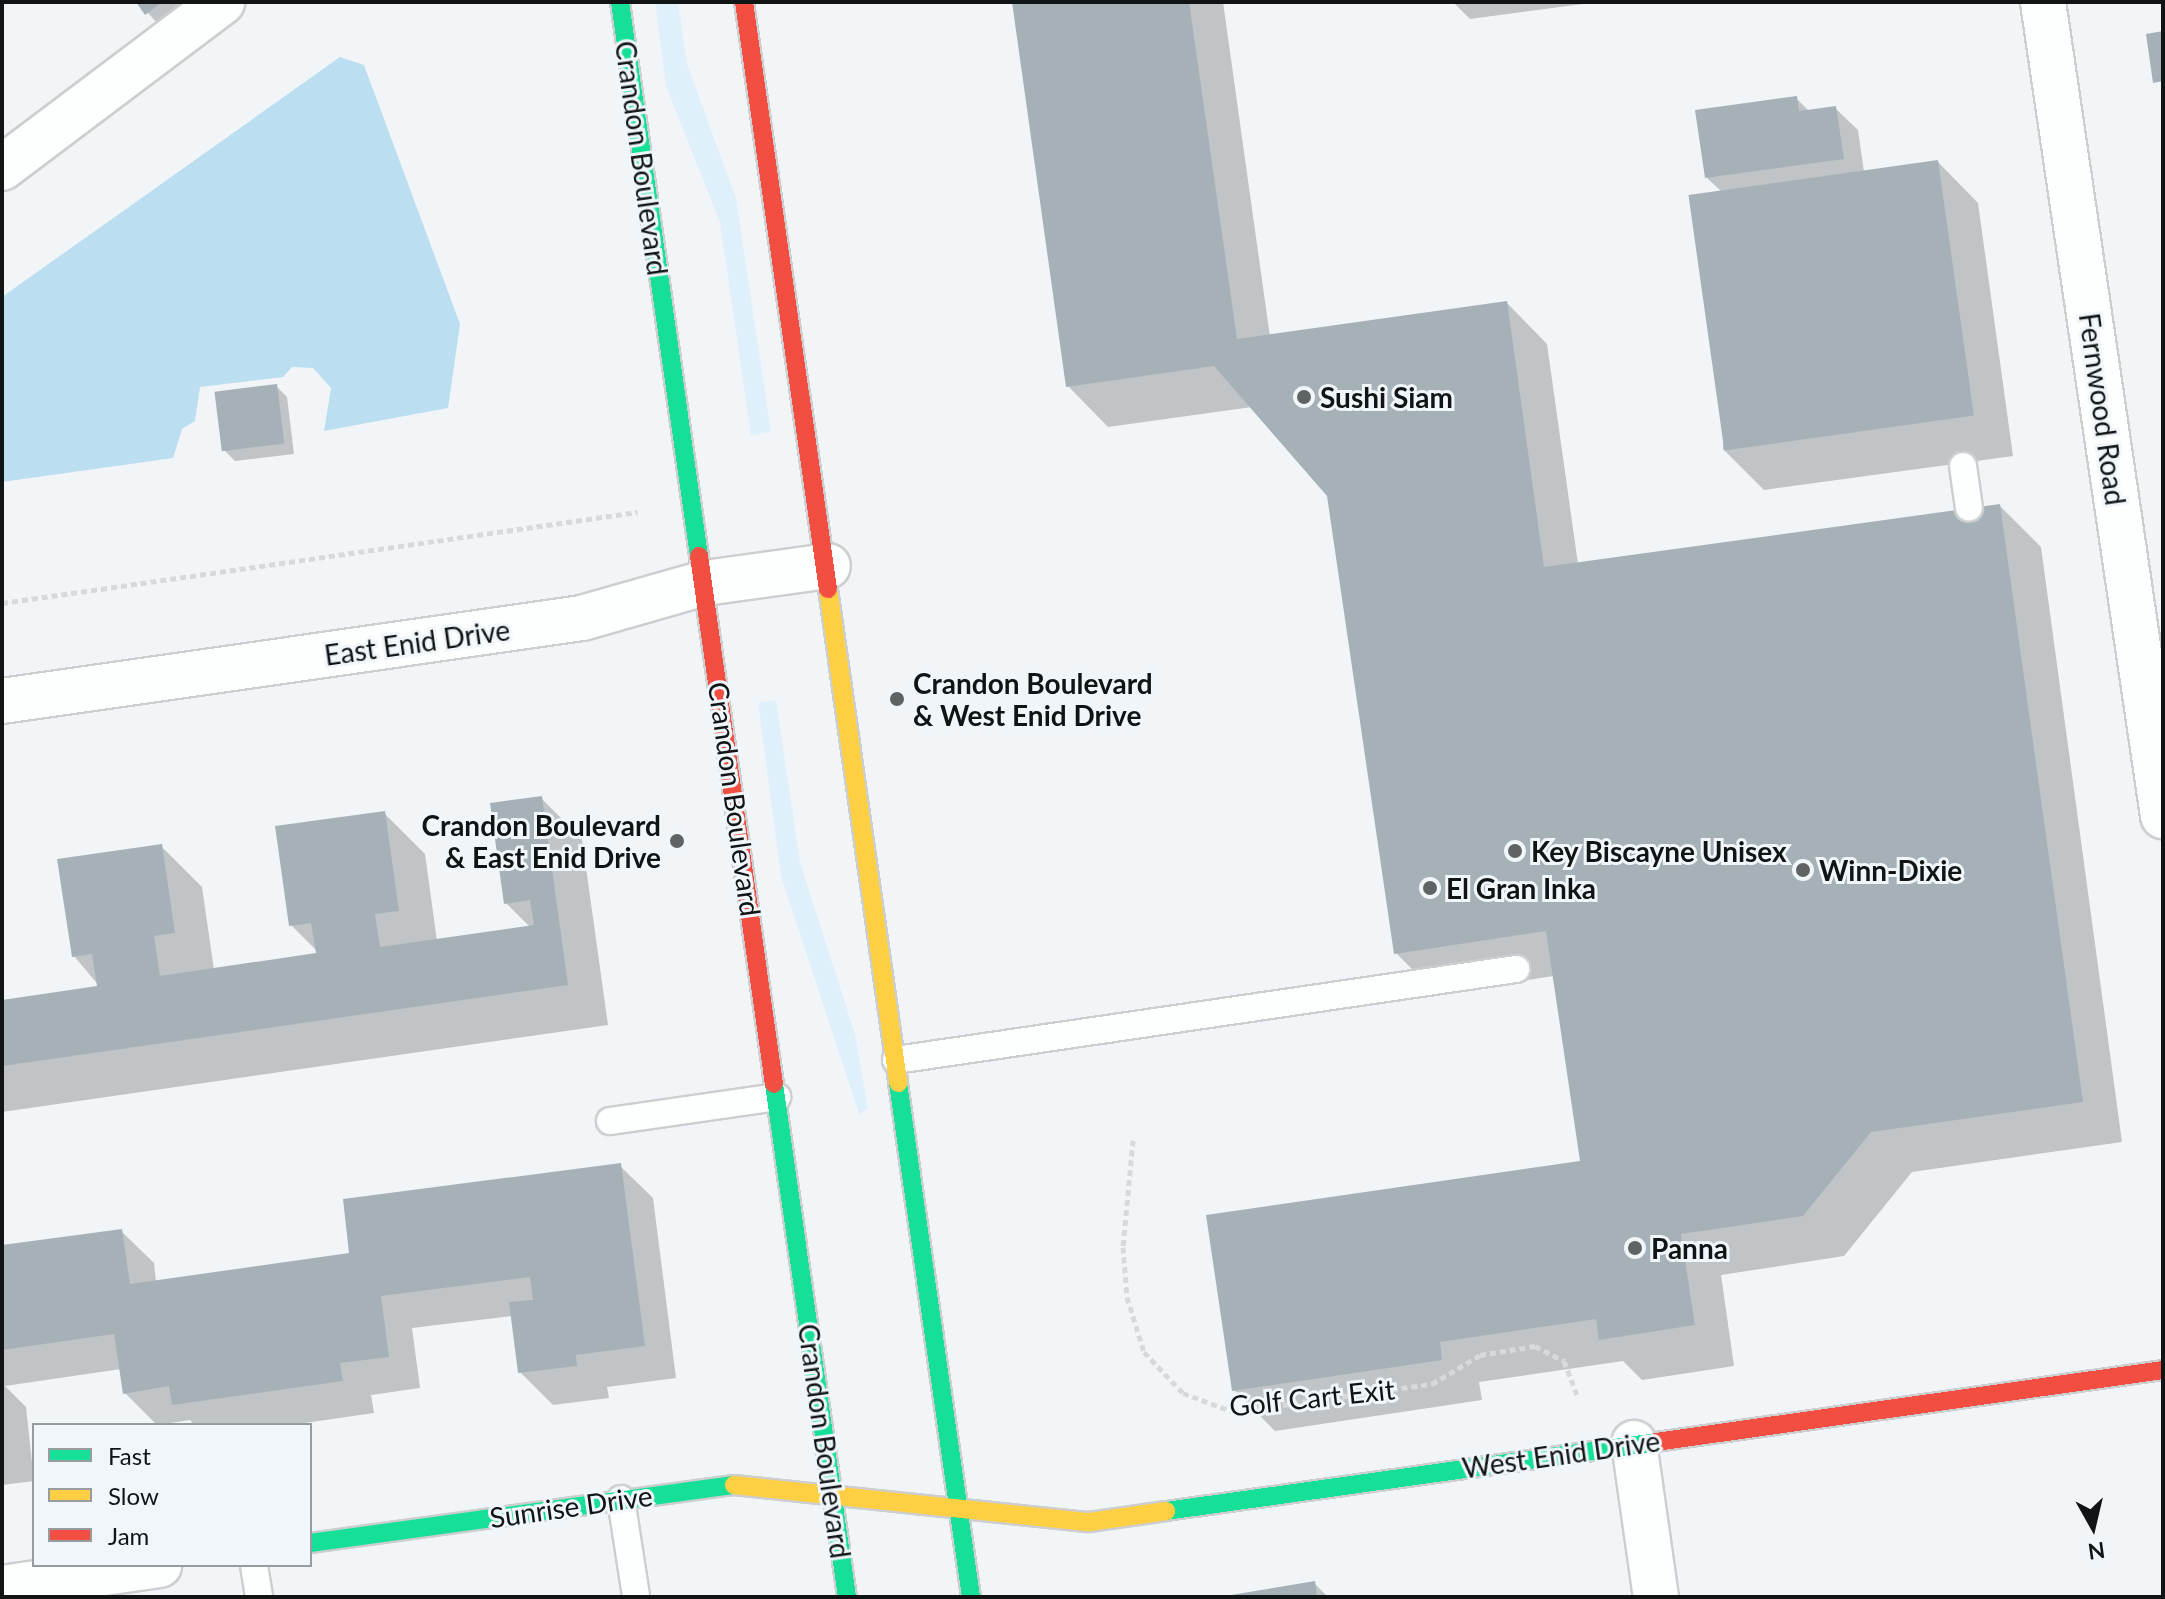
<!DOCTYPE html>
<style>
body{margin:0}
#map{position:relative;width:2165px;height:1599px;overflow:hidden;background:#f2f5f8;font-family:Lato,sans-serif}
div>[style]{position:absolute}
.green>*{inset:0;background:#dff0fa}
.water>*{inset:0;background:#bbdef0}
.shadow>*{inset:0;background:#0003}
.building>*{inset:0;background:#a6b1b7;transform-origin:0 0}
.path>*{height:5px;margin-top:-2.5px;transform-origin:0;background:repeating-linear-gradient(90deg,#d8d9d9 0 6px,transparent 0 10px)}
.roads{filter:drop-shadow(2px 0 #ccced0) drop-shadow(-2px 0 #ccced0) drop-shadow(0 2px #ccced0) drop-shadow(0 -2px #ccced0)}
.lane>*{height:26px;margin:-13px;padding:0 13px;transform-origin:13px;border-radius:13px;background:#fdfefe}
.street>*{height:44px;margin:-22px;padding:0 22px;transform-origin:22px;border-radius:22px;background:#fdfefe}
.fast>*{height:18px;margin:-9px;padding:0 9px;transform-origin:9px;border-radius:9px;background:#16e098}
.slow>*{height:18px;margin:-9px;padding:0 9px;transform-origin:9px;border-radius:9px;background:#ffcf43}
.jam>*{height:18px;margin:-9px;padding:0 9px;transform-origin:9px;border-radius:9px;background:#f24e42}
.dots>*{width:22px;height:22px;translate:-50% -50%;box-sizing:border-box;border:4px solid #f0f6fa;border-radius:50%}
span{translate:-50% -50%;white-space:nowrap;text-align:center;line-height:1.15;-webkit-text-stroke:6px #f0f6fa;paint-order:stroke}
.street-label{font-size:28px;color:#111415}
.poi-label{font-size:28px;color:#111415;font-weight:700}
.left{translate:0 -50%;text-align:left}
.right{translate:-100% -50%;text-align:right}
.frame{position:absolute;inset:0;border:4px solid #111415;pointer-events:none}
.legend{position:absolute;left:32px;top:1423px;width:280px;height:144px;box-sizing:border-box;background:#f0f6fa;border:2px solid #979c9e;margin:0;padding:10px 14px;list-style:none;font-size:24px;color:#111415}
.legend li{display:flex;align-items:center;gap:16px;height:40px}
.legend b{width:40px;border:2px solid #979c9e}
.north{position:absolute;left:2053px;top:1487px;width:80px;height:80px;-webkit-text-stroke:6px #f0f6fa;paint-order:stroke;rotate:172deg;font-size:22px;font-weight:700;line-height:32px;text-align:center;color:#111415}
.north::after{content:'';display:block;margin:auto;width:28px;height:36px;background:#111415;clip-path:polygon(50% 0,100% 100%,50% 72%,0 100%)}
</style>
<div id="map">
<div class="green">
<div style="clip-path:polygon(655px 2px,678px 2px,687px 64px,736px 198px,771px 432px,751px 435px,720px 223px,666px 86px)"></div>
<div style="clip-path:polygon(776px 700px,800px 862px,855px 1034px,868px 1109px,859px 1114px,781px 876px,758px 703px)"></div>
</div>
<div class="water">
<div style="clip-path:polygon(340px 57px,364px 65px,460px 324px,448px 408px,324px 431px,331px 388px,313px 368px,292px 367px,283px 377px,200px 387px,195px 421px,182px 429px,173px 458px,2px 482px,2px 297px)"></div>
</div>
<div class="shadow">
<div style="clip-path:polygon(138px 2px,213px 2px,169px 36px)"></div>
<div style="clip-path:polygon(1014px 2px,1223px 2px,1270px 337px,1507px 303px,1547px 344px,1578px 564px,2000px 506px,2041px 547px,2122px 1142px,1912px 1172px,1844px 1256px,1721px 1275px,1734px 1366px,1642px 1380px,1623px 1361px,1479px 1382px,1482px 1400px,1275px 1431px,1234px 1390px,1582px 1162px,1554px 976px,1437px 994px,1396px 953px,1329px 495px,1252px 407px,1108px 427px,1068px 386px)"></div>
<div style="clip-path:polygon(1453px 2px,1598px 2px,1470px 19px)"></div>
<div style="clip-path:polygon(1796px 98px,1810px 112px,1835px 108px,1858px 130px,1864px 172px,1938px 162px,1978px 203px,2013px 456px,1764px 490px,1723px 449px,1722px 192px,1707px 178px)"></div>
<div style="clip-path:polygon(276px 386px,287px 397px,294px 454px,235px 461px,224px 450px)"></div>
<div style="clip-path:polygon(541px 798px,582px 839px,608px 1025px,2px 1112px,2px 1002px,100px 987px,74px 956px,161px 846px,202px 887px,214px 970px,320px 954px,291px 925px,384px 813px,425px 854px,437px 941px,531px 928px,506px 903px)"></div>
<div style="clip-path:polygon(620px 1166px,653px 1198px,676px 1378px,607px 1387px,609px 1398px,553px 1405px,520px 1372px,513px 1316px,412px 1328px,420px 1388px,371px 1395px,374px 1413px,291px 1425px,194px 1425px,190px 1420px,157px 1425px,125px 1393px,121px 1369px,5px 1386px,26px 1407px,34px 1481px,2px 1485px,2px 1247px,121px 1231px,154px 1263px,156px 1282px,351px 1255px)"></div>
<div style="clip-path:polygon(1314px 1583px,1328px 1597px,1234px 1597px)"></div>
</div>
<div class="building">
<div style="clip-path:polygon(136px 2px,162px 2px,145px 15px)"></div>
<div style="clip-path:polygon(1012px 2px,1189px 2px,1237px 339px,1507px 301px,1544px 567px,2000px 504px,2083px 1102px,1871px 1132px,1803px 1216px,1681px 1234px,1695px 1325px,1599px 1340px,1596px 1319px,1440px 1342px,1442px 1360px,1232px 1391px,1206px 1215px,1580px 1161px,1546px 931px,1394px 954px,1327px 496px,1214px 366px,1066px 387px)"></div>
<div style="clip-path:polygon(2163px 31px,2163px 81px,2153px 83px,2146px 34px)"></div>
<div style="clip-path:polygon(1797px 96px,1799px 111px,1836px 106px,1844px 159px,1705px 178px,1695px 110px)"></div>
<div style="left:1938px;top:160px;width:258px;height:252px;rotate:82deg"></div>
<div style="left:277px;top:384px;width:60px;height:63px;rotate:83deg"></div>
<div style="clip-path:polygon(542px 796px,568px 985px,2px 1066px,2px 1000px,97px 986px,92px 954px,72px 957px,57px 859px,162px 844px,175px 933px,154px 936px,160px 976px,316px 953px,311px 923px,289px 926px,275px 826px,385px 811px,399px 911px,375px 914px,380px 947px,534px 925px,530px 900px,504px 904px,490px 803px)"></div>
<div style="clip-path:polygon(621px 1163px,645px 1346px,576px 1355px,577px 1366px,518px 1373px,509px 1302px,533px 1300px,530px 1277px,381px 1296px,389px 1357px,340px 1363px,343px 1381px,172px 1405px,169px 1386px,123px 1394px,114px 1334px,2px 1350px,2px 1245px,122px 1229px,130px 1284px,349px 1253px,343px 1199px)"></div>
<div style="clip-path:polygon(1315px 1581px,1317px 1597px,1232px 1597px,1231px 1595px)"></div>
</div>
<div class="path">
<div style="left:2px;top:603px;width:642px;rotate:-8.14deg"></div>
<div style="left:1133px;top:1140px;width:107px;rotate:95.3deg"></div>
<div style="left:1123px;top:1247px;width:50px;rotate:85.4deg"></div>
<div style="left:1127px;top:1297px;width:58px;rotate:72.8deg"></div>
<div style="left:1144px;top:1352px;width:57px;rotate:46.4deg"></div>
<div style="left:1183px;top:1393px;width:51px;rotate:20.6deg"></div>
<div style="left:1231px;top:1411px;width:22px;rotate:-5deg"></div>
<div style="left:1253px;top:1409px;width:181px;rotate:-8deg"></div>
<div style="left:1432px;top:1384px;width:56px;rotate:-31.1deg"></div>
<div style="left:1480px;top:1355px;width:56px;rotate:-9.3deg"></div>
<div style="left:1535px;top:1346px;width:33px;rotate:27deg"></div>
<div style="left:1564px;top:1361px;width:39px;rotate:69deg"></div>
</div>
<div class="roads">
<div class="lane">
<div style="left:1963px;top:466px;width:42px;rotate:81.9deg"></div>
<div style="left:896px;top:1060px;width:627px;rotate:-8.35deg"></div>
<div style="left:610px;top:1121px;width:169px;rotate:-8.2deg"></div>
<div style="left:621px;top:1499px;width:98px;rotate:81.2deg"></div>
<div style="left:254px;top:1565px;width:32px;rotate:81deg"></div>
</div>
<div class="street">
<div style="left:2043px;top:2px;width:823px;rotate:81.61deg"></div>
<div style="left:2px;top:168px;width:276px;rotate:-37deg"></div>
<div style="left:2px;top:701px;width:586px;rotate:-8.14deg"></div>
<div style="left:582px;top:618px;width:128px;rotate:-15.9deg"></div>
<div style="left:705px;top:583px;width:124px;rotate:-7.9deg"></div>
<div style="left:1634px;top:1443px;width:156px;rotate:81.9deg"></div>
<div style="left:2px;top:1588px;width:159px;rotate:-8.3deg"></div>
</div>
<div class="fast">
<div style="left:620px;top:2px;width:560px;rotate:81.88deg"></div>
<div style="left:898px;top:1083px;width:519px;rotate:81.92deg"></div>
<div style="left:774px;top:1084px;width:518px;rotate:81.9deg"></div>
<div style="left:1166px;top:1511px;width:495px;rotate:-8deg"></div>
<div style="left:310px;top:1543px;width:428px;rotate:-7.8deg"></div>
</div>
<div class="slow">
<div style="left:828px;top:589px;width:499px;rotate:81.9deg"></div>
<div style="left:734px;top:1485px;width:357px;rotate:6deg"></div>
<div style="left:1089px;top:1522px;width:78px;rotate:-8.1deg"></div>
</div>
<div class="jam">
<div style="left:744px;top:2px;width:593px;rotate:81.86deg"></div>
<div style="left:699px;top:556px;width:533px;rotate:81.92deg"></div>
<div style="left:1656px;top:1442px;width:512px;rotate:-8.08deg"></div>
</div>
</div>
<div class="dots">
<div style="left:1304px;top:397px;background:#606364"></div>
<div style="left:897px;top:699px;background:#606364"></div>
<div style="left:677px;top:841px;background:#606364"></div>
<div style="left:1515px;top:851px;background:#606364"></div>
<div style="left:1803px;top:870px;background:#606364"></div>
<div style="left:1430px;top:888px;background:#606364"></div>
<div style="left:1635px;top:1248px;background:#606364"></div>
</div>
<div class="street-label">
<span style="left:642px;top:158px;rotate:82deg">Crandon Boulevard</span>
<span style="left:2103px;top:409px;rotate:82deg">Fernwood Road</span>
<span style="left:417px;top:642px;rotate:-8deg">East Enid Drive</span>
<span style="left:735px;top:799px;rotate:82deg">Crandon Boulevard</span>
<span style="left:1312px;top:1397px;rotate:-6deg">Golf Cart Exit</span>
<span style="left:825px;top:1441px;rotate:82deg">Crandon Boulevard</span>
<span style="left:1561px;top:1454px;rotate:-8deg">West Enid Drive</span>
<span style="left:571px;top:1506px;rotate:-8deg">Sunrise Drive</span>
</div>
<div class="poi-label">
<span class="left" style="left:1320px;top:397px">Sushi Siam</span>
<span class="left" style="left:913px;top:699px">Crandon Boulevard<br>&amp; West Enid Drive</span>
<span class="right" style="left:661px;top:841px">Crandon Boulevard<br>&amp; East Enid Drive</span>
<span class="left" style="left:1531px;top:851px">Key Biscayne Unisex</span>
<span class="left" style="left:1819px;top:870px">Winn-Dixie</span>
<span class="left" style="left:1446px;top:888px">El Gran Inka</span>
<span class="left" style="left:1651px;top:1248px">Panna</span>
</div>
<div class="frame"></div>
<ul class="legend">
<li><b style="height:10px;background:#16e098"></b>Fast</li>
<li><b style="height:10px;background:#ffcf43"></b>Slow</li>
<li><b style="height:10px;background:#f24e42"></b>Jam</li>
</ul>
<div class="north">N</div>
</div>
